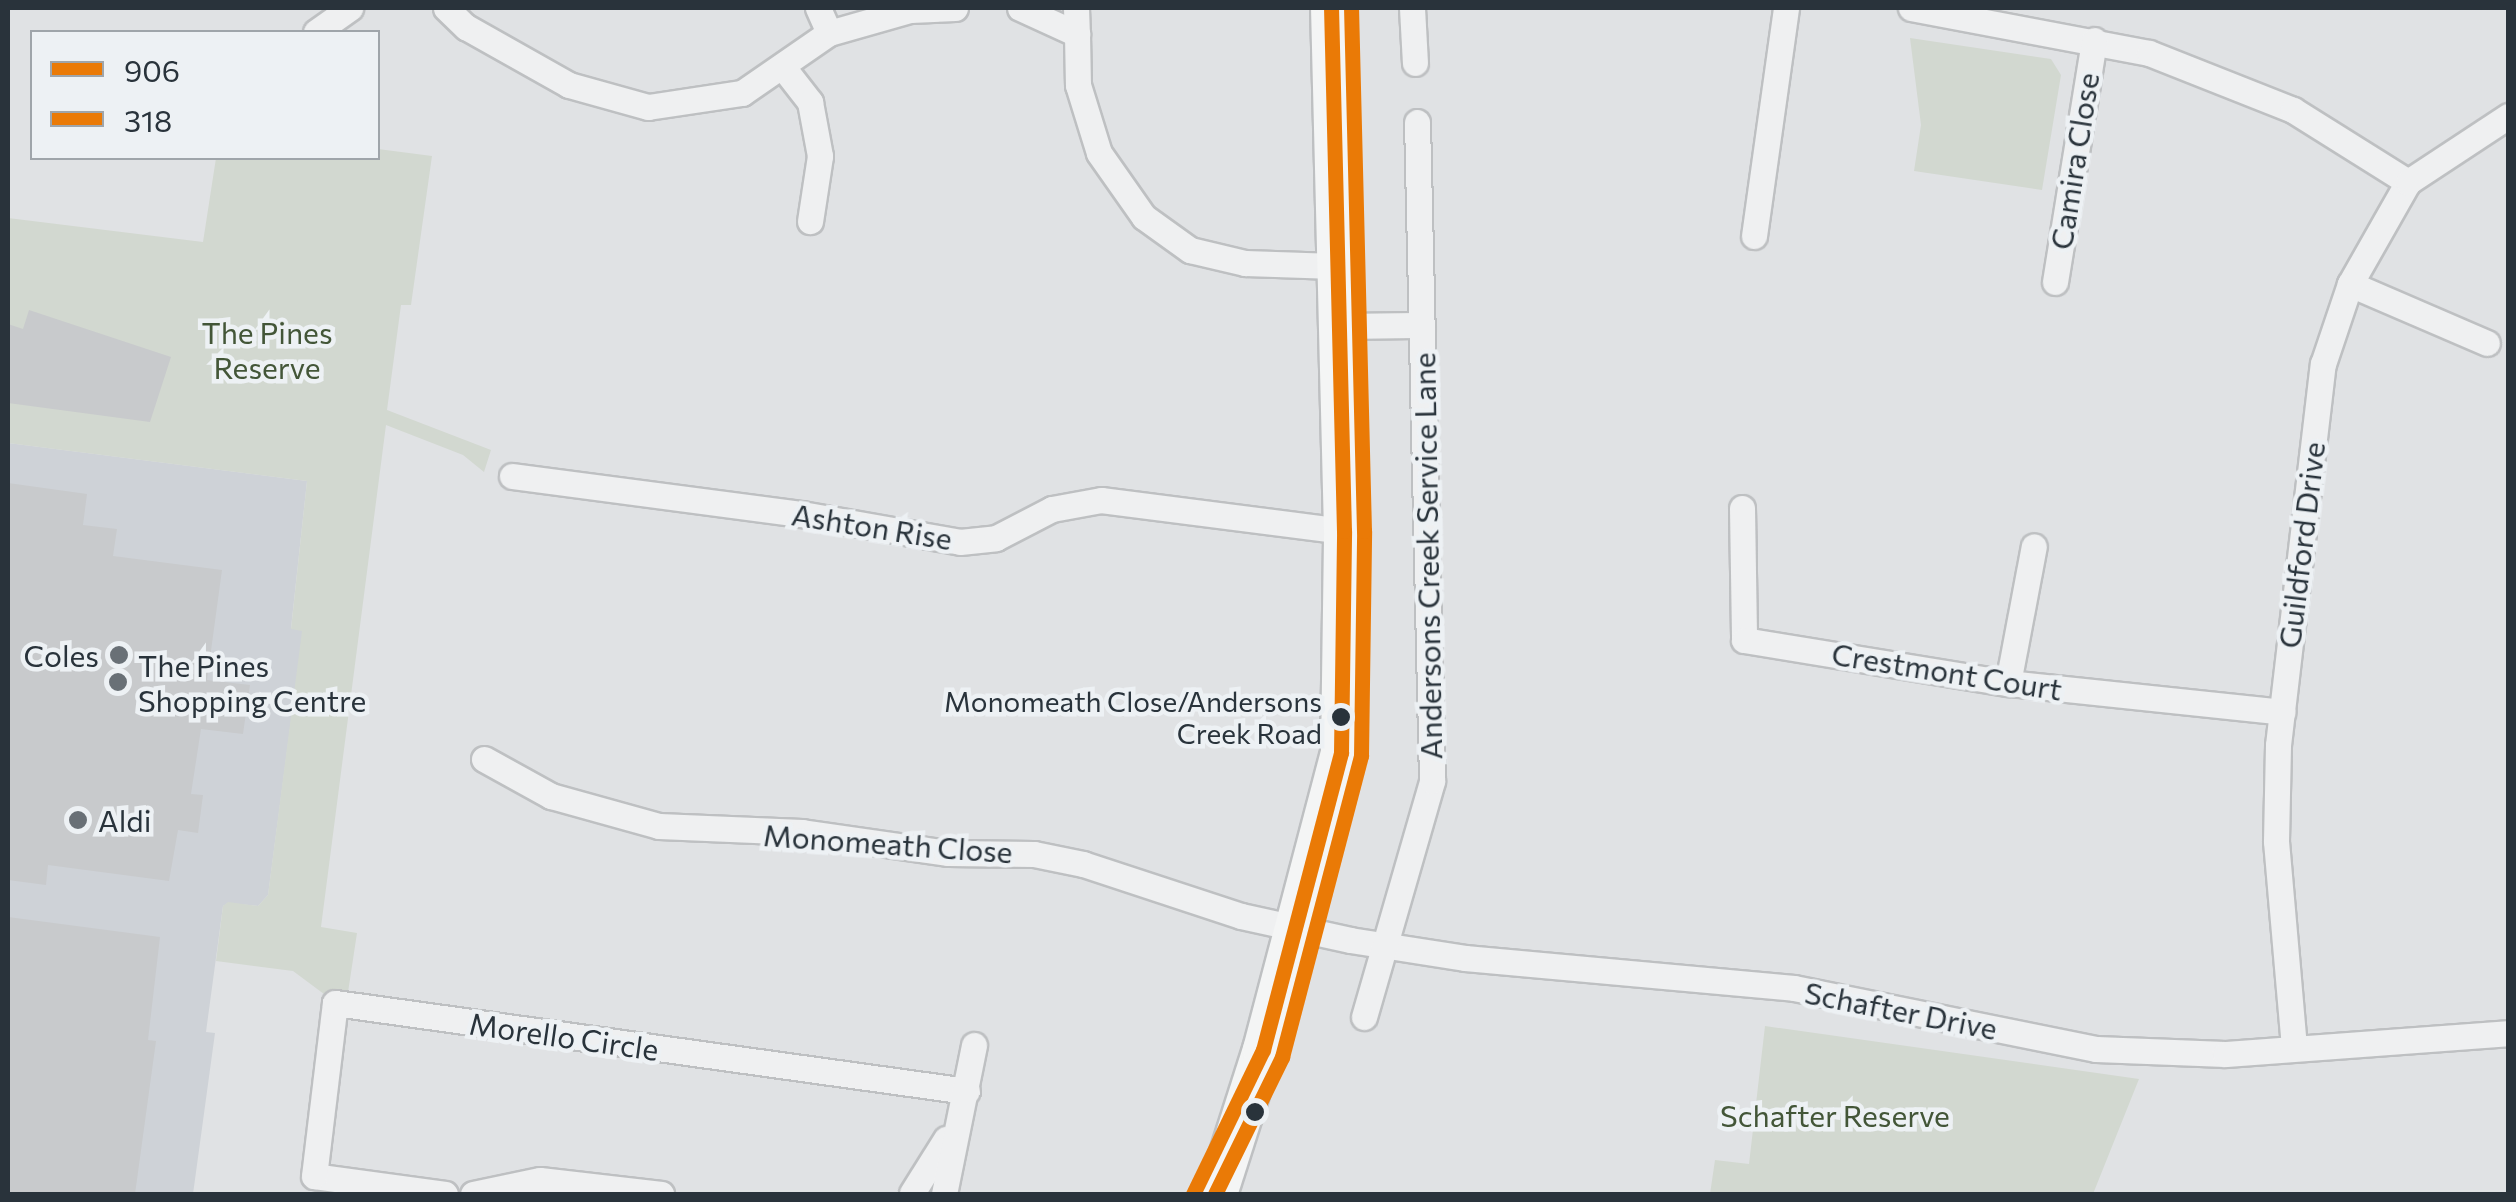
<!DOCTYPE html>
<style>
body{margin:0}
#map{position:relative;width:2516px;height:1202px;overflow:hidden;background:#e0e2e4;font-family:Commissioner,sans-serif}
div>[style]{position:absolute}
.built>*{inset:0;background:#ced2d7}
.green>*{inset:0;background:#d2d8d0}
.building>*{inset:0;background:#c8cacc}
.roads{filter:drop-shadow(2px 0 #bec0c2) drop-shadow(-2px 0 #bec0c2) drop-shadow(0 2px #bec0c2) drop-shadow(0 -2px #bec0c2)}
.minor>*{height:25px;margin:-12.5px;padding:0 12.5px;transform-origin:12.5px;border-radius:12.5px;background:#eff0f1}
.primary>*{height:40px;margin:-20px;padding:0 20px;transform-origin:20px;border-radius:20px;background:#f4f5f5}
.bus-1>*{height:15px;margin:-7.5px;padding:0 7.5px;transform-origin:7.5px;border-radius:7.5px;background:#ea7a06}
.bus-2>*{height:15px;margin:-7.5px;padding:0 7.5px;transform-origin:7.5px;border-radius:7.5px;background:#ea7a06}
.dots>*{width:28px;height:28px;translate:-50% -50%;box-sizing:border-box;border:5px solid #edf1f4;border-radius:50%}
span{translate:-50% -50%;white-space:nowrap;text-align:center;line-height:1.15;-webkit-text-stroke:9px #edf1f4;paint-order:stroke}
.bus-label{font-size:28px;color:#29333b}
.right{translate:-100% -50%;text-align:right}
.street-label{font-size:30px;color:#29333b}
.park-label{font-size:30px;color:#435638}
.poi-label{font-size:30px;color:#29333b}
.left{translate:0 -50%;text-align:left}
.frame{position:absolute;inset:0;border:10px solid #29333b;pointer-events:none}
.legend{position:absolute;left:30px;top:30px;width:350px;height:130px;box-sizing:border-box;background:#edf1f4;border:2px solid #9fa5aa;margin:0;padding:12px 18px;list-style:none;font-size:30px;color:#29333b}
.legend li{display:flex;align-items:center;gap:20px;height:50px}
.legend b{width:50px;border:2px solid #9fa5aa}
</style>
<div id="map">
<div class="built">
<div style="clip-path:polygon(8px 443px,307px 481px,291px 628px,303px 630px,268px 895px,258px 906px,228px 903px,223px 906px,206px 1032px,215px 1033px,193px 1194px,8px 1194px)"></div>
</div>
<div class="green">
<div style="clip-path:polygon(1910px 38px,2051px 59px,2061px 75px,2042px 190px,1914px 171px,1921px 125px)"></div>
<div style="clip-path:polygon(378px 149px,432px 156px,411px 305px,401px 305px,387px 410px,491px 450px,484px 472px,463px 455px,386px 425px,321px 927px,357px 933px,347px 999px,328px 997px,293px 971px,216px 961px,223px 906px,228px 902px,258px 906px,268px 895px,302px 631px,291px 629px,307px 481px,8px 443px,8px 218px,203px 242px,216px 158px,378px 158px)"></div>
<div style="clip-path:polygon(1765px 1026px,2139px 1079px,2093px 1194px,1710px 1194px,1715px 1160px,1749px 1164px)"></div>
</div>
<div class="building">
<div style="clip-path:polygon(29px 310px,171px 357px,150px 422px,8px 403px,8px 324px,23px 329px)"></div>
<div style="clip-path:polygon(8px 483px,87px 494px,83px 525px,117px 529px,113px 556px,222px 570px,207px 680px,250px 685px,243px 734px,201px 729px,191px 794px,203px 795px,198px 833px,178px 830px,169px 881px,48px 865px,46px 885px,8px 880px)"></div>
<div style="clip-path:polygon(8px 917px,160px 937px,148px 1040px,156px 1041px,135px 1194px,8px 1194px)"></div>
</div>
<div class="roads">
<div class="minor">
<div style="left:446px;top:8px;width:28px;rotate:44deg"></div>
<div style="left:466px;top:27px;width:118px;rotate:29.4deg"></div>
<div style="left:569px;top:85px;width:82px;rotate:15.6deg"></div>
<div style="left:648px;top:107px;width:95px;rotate:-8.5deg"></div>
<div style="left:742px;top:93px;width:106px;rotate:-34.6deg"></div>
<div style="left:829px;top:33px;width:84px;rotate:-15.9deg"></div>
<div style="left:910px;top:10px;width:45px;rotate:-2.5deg"></div>
<div style="left:818px;top:8px;width:27px;rotate:66deg"></div>
<div style="left:1020px;top:8px;width:63px;rotate:24.5deg"></div>
<div style="left:1077px;top:34px;width:51px;rotate:88.9deg"></div>
<div style="left:1078px;top:85px;width:71px;rotate:72.8deg"></div>
<div style="left:1099px;top:153px;width:78px;rotate:54.9deg"></div>
<div style="left:1144px;top:217px;width:57px;rotate:35.7deg"></div>
<div style="left:1190px;top:250px;width:57px;rotate:13.3deg"></div>
<div style="left:1245px;top:263px;width:90px;rotate:1.9deg"></div>
<div style="left:1076px;top:8px;width:26px;rotate:88deg"></div>
<div style="left:1412px;top:8px;width:55px;rotate:86.9deg"></div>
<div style="left:1911px;top:8px;width:242px;rotate:10.7deg"></div>
<div style="left:2149px;top:53px;width:155px;rotate:21.6deg"></div>
<div style="left:2293px;top:110px;width:136px;rotate:32.1deg"></div>
<div style="left:316px;top:32px;width:42px;rotate:-35.2deg"></div>
<div style="left:782px;top:66px;width:46px;rotate:52.1deg"></div>
<div style="left:810px;top:102px;width:55px;rotate:79.5deg"></div>
<div style="left:820px;top:156px;width:66px;rotate:98.7deg"></div>
<div style="left:1754px;top:236px;width:230px;rotate:-82deg"></div>
<div style="left:2055px;top:282px;width:245px;rotate:-80.8deg"></div>
<div style="left:2350px;top:284px;width:149px;rotate:23.3deg"></div>
<div style="left:1336px;top:326px;width:86px;rotate:-0.7deg"></div>
<div style="left:512px;top:476px;width:292px;rotate:7.5deg"></div>
<div style="left:802px;top:514px;width:160px;rotate:10deg"></div>
<div style="left:960px;top:542px;width:36px;rotate:-6deg"></div>
<div style="left:996px;top:538px;width:63px;rotate:-27.4deg"></div>
<div style="left:1052px;top:509px;width:50px;rotate:-10.4deg"></div>
<div style="left:1101px;top:500px;width:245px;rotate:7.3deg"></div>
<div style="left:1742px;top:508px;width:132px;rotate:89.1deg"></div>
<div style="left:1744px;top:640px;width:267px;rotate:9.3deg"></div>
<div style="left:2008px;top:683px;width:276px;rotate:6deg"></div>
<div style="left:2008px;top:683px;width:139px;rotate:-79.3deg"></div>
<div style="left:484px;top:759px;width:77px;rotate:28.9deg"></div>
<div style="left:551px;top:796px;width:112px;rotate:15.5deg"></div>
<div style="left:659px;top:826px;width:143px;rotate:2.4deg"></div>
<div style="left:802px;top:832px;width:148px;rotate:8.2deg"></div>
<div style="left:948px;top:853px;width:86px;rotate:0.7deg"></div>
<div style="left:1034px;top:854px;width:50px;rotate:11.5deg"></div>
<div style="left:1083px;top:864px;width:166px;rotate:18.2deg"></div>
<div style="left:1241px;top:916px;width:112px;rotate:12.4deg"></div>
<div style="left:1350px;top:940px;width:116px;rotate:8.9deg"></div>
<div style="left:1465px;top:958px;width:330px;rotate:5.2deg"></div>
<div style="left:1794px;top:988px;width:308px;rotate:11.4deg"></div>
<div style="left:2096px;top:1049px;width:129px;rotate:2.2deg"></div>
<div style="left:2225px;top:1054px;width:284px;rotate:-4.2deg"></div>
<div style="left:1364px;top:1017px;width:246px;rotate:-73.9deg"></div>
<div style="left:1432px;top:781px;width:659px;rotate:-91.3deg"></div>
<div style="left:2294px;top:1047px;width:207px;rotate:-95deg"></div>
<div style="left:2276px;top:841px;width:96px;rotate:-88.8deg"></div>
<div style="left:2278px;top:745px;width:384px;rotate:-83.3deg"></div>
<div style="left:2323px;top:364px;width:84px;rotate:-71.4deg"></div>
<div style="left:2350px;top:284px;width:117px;rotate:-60.4deg"></div>
<div style="left:2408px;top:182px;width:120px;rotate:-33.4deg"></div>
<div style="left:912px;top:1193px;width:64px;rotate:-57.8deg"></div>
<div style="left:445px;top:1194px;width:132px;rotate:-172.2deg"></div>
<div style="left:314px;top:1176px;width:174px;rotate:-83.1deg"></div>
<div style="left:335px;top:1003px;width:638px;rotate:7.93deg"></div>
<div style="left:473px;top:1194px;width:68px;rotate:-11.8deg"></div>
<div style="left:540px;top:1180px;width:122px;rotate:6.6deg"></div>
<div style="left:944px;top:1194px;width:152px;rotate:-78.6deg"></div>
</div>
<div class="primary">
<div style="left:1217px;top:1194px;width:151px;rotate:-72.3deg"></div>
<div style="left:1263px;top:1050px;width:307px;rotate:-75.3deg"></div>
<div style="left:1341px;top:753px;width:222px;rotate:-89.2deg"></div>
<div style="left:1344px;top:531px;width:523px;rotate:-91.42deg"></div>
</div>
</div>
<div class="bus-1">
<div style="left:1193px;top:1194px;width:160px;rotate:-64.1deg"></div>
<div style="left:1263px;top:1050px;width:307px;rotate:-75.3deg"></div>
<div style="left:1341px;top:753px;width:222px;rotate:-89.2deg"></div>
<div style="left:1344px;top:531px;width:523px;rotate:-91.42deg"></div>
</div>
<div class="bus-2">
<div style="left:1215px;top:1194px;width:153px;rotate:-63.9deg"></div>
<div style="left:1282px;top:1057px;width:311px;rotate:-75.3deg"></div>
<div style="left:1361px;top:756px;width:225px;rotate:-89.2deg"></div>
<div style="left:1364px;top:531px;width:523px;rotate:-91.42deg"></div>
</div>
<div class="dots">
<div style="left:119px;top:655px;background:#697076"></div>
<div style="left:118px;top:682px;background:#697076"></div>
<div style="left:1341px;top:717px;background:#29333b"></div>
<div style="left:78px;top:820px;background:#697076"></div>
<div style="left:1255px;top:1112px;background:#29333b"></div>
</div>
<div class="bus-label">
<span class="right" style="left:1322px;top:717px">Monomeath Close/Andersons<br>Creek Road</span>
</div>
<div class="street-label">
<span style="left:2074px;top:161px;rotate:-81deg">Camira Close</span>
<span style="left:872px;top:526px;rotate:9deg">Ashton Rise</span>
<span style="left:2301px;top:545px;rotate:-83deg">Guildford Drive</span>
<span style="left:1427px;top:556px;rotate:-91deg">Andersons Creek Service Lane</span>
<span style="left:1947px;top:671px;rotate:9deg">Crestmont Court</span>
<span style="left:888px;top:843px;rotate:4deg">Monomeath Close</span>
<span style="left:1901px;top:1010px;rotate:11deg">Schafter Drive</span>
<span style="left:564px;top:1036px;rotate:8deg">Morello Circle</span>
</div>
<div class="park-label">
<span style="left:267px;top:349px">The Pines<br>Reserve</span>
<span style="left:1835px;top:1115px">Schafter Reserve</span>
</div>
<div class="poi-label">
<span class="right" style="left:99px;top:655px">Coles</span>
<span class="left" style="left:138px;top:682px">The Pines<br>Shopping Centre</span>
<span class="left" style="left:98px;top:820px">Aldi</span>
</div>
<div class="frame"></div>
<ul class="legend">
<li><b style="height:12px;background:#ea7a06"></b>906</li>
<li><b style="height:12px;background:#ea7a06"></b>318</li>
</ul>
</div>
